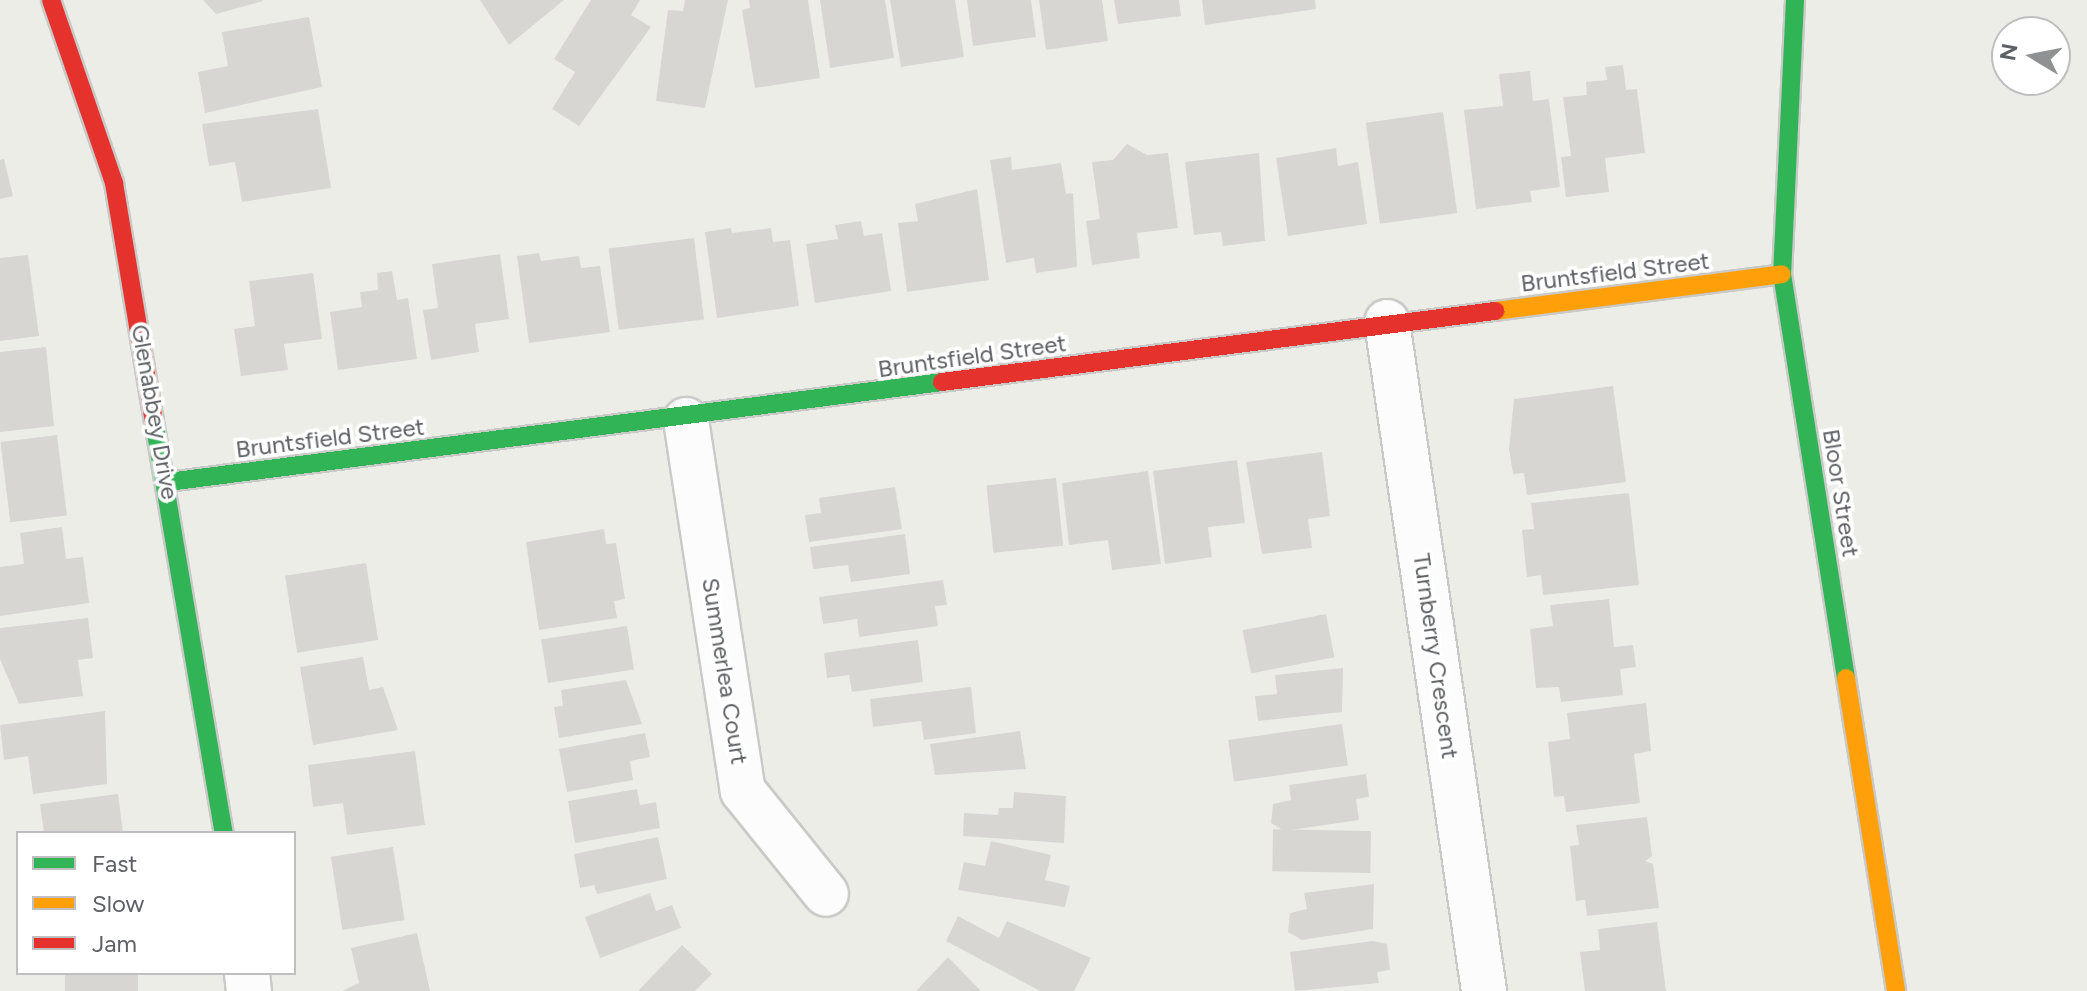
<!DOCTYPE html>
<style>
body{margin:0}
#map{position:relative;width:2087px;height:991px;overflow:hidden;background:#edede8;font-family:Figtree,sans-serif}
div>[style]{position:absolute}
.building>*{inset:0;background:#d7d6d3;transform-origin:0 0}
.roads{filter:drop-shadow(2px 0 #c9c9c8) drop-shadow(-2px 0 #c9c9c8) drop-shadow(0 2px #c9c9c8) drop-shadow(0 -2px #c9c9c8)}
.street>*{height:44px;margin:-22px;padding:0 22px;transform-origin:22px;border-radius:22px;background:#fcfcfc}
.fast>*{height:18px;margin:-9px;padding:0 9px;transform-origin:9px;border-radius:9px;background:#30b455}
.slow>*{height:18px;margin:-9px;padding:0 9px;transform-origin:9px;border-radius:9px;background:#ff9f0a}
.jam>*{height:18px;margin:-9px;padding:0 9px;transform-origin:9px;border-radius:9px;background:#e5322d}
span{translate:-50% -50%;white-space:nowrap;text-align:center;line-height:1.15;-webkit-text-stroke:7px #fff;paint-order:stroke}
.street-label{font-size:24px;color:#5e6065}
.legend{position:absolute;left:16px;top:831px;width:280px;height:144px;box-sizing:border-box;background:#fff;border:2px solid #bfbfc1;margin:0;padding:10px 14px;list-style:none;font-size:24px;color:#5e6065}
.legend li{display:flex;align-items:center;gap:16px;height:40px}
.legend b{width:40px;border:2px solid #bfbfc1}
.north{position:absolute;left:1991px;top:16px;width:80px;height:80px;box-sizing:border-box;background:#fff;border:2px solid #bfbfc1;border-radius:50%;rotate:280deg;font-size:22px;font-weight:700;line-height:32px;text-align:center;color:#5e6065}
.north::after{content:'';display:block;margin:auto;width:28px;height:36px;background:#909193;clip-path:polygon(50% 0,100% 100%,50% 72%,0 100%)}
</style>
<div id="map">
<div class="building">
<div style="clip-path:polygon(203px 0,262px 0,263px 1px,216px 14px)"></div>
<div style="clip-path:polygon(480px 0,564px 0,509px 45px)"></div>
<div style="clip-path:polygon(591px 0,640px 0,631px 15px,651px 27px,579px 126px,552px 109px,575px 72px,554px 59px)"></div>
<div style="clip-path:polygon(685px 0,728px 0,705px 108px,656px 101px,668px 10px,683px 11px)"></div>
<div style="clip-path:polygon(749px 0,808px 0,820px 78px,755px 88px,742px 10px,750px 8px)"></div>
<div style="clip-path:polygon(820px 0,885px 0,894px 58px,830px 68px)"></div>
<div style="clip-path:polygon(890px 0,955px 0,964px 57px,901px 67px)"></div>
<div style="clip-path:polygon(967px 0,1031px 0,1036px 37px,973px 46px)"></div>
<div style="clip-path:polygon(1039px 0,1102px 0,1108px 41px,1046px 50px)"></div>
<div style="clip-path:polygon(1114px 0,1179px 0,1181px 16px,1118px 24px)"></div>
<div style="clip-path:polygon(1202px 0,1315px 0,1316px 9px,1205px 25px)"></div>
<div style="clip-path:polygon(309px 17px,322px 87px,205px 113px,198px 72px,228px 66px,222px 32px)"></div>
<div style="clip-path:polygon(1623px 65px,1626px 90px,1637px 89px,1645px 153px,1605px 158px,1609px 192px,1566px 197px,1561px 157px,1571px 156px,1563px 97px,1587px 95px,1586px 82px,1607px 80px,1605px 67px)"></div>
<div style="clip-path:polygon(1530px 71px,1533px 101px,1549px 99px,1560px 187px,1530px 191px,1532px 202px,1476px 209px,1464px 110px,1503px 106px,1499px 74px)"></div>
<div style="clip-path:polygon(318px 109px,331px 188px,242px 202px,235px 162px,209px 166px,202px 124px)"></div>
<div style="left:1443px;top:112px;width:102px;height:78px;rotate:82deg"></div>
<div style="clip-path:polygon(1127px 144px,1147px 155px,1168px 153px,1178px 228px,1137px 233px,1140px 258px,1092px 265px,1086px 221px,1100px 219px,1092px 162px,1113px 160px)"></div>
<div style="clip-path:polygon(1336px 148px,1338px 166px,1358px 162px,1367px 224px,1288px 236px,1276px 158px)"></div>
<div style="clip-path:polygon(1259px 153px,1265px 241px,1223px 246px,1221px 232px,1194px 235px,1185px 162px)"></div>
<div style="clip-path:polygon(1011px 157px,1012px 170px,1061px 163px,1066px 194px,1073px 193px,1077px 267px,1036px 273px,1034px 258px,1006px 263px,990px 160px)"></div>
<div style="clip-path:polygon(4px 159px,13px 196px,0 199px,0 160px)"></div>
<div style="clip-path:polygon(977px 189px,989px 280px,907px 292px,898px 223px,918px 221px,915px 204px)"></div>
<div style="clip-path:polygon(861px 221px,864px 236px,882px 233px,891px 291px,815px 303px,806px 244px,838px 239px,835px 225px)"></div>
<div style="clip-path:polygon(731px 228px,732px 233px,771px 228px,773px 242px,790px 240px,799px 306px,717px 318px,705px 232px)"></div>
<div style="left:694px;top:238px;width:82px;height:86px;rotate:83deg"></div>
<div style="clip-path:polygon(539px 253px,541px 261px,579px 256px,581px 268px,600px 266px,610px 332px,529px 343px,517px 256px)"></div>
<div style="clip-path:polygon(500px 254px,509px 319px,475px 324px,479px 352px,431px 360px,423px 310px,438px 308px,432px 264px)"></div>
<div style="clip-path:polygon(28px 255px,39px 336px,0 341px,0 258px)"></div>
<div style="clip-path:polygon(392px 271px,397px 300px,408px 298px,417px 359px,338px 370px,330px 312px,362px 307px,360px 292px,378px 290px,377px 273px)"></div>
<div style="clip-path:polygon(313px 273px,322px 339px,284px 344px,288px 370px,241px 376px,234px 329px,255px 326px,249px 281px)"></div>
<div style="clip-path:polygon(46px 347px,54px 426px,0 432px,0 352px)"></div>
<div style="clip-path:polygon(1613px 386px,1626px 482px,1527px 495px,1524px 473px,1513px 474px,1509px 449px,1514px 399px)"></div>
<div style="left:57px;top:435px;width:81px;height:57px;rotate:83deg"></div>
<div style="clip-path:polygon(1322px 452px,1330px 516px,1308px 519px,1312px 548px,1262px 554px,1246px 462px)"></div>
<div style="clip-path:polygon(1237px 460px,1245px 523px,1208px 527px,1212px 557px,1165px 564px,1153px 471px)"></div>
<div style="clip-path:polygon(1148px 471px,1161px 564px,1112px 570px,1108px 540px,1069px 545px,1062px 483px)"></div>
<div style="left:1056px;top:478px;width:68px;height:70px;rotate:84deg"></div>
<div style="clip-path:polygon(895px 487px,902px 529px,809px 542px,805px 515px,821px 513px,819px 498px)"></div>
<div style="clip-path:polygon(1629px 493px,1639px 585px,1543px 595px,1541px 575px,1527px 577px,1522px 530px,1534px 529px,1531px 503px)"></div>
<div style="clip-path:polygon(62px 527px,66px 559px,83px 557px,89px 603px,0 616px,0 567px,24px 564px,20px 533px)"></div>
<div style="clip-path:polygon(604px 529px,606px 544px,616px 543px,625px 599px,614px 601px,617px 618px,539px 630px,526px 542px)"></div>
<div style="clip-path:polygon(905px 534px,910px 574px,851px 582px,848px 565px,813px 569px,810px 547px)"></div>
<div style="left:366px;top:563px;width:78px;height:82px;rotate:81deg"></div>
<div style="clip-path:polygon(943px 580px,947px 605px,935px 606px,938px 626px,859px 637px,857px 619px,823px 624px,819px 597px)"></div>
<div style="clip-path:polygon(1609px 599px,1614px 647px,1633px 645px,1636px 667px,1620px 669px,1623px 695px,1561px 702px,1559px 687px,1536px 688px,1530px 629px,1553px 626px,1550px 605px)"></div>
<div style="left:1326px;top:614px;width:44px;height:85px;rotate:79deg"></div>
<div style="clip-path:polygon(88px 618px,93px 658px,78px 660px,83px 696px,19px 704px,0 659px,0 628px)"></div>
<div style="left:627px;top:626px;width:44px;height:87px;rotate:81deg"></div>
<div style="clip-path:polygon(918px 640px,923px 682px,852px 692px,849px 675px,827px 678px,824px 653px)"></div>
<div style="clip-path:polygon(363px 657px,369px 690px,383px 687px,398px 730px,313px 745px,300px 667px)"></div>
<div style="clip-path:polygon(1343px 668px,1342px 712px,1258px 721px,1255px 696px,1277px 694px,1275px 675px)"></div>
<div style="clip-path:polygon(626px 680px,642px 724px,559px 738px,554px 707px,563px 706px,561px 690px)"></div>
<div style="clip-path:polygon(971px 687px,976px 733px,924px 740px,921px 721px,873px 727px,870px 699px)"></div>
<div style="clip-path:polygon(1646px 703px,1651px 751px,1634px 754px,1640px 803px,1566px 812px,1564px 796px,1554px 797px,1548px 742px,1570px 739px,1567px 713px)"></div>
<div style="clip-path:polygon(105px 711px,107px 784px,33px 794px,28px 756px,4px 760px,0 725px)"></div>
<div style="left:1342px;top:724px;width:42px;height:115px;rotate:82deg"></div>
<div style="clip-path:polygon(1020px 731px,1026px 769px,935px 775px,930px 744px)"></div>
<div style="clip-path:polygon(645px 733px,650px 757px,630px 761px,633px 780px,567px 792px,559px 749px)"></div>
<div style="clip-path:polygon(415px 751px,425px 825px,347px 835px,343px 803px,313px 807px,308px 765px)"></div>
<div style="clip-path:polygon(1366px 774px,1369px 797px,1356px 799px,1359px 820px,1284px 831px,1271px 823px,1273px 804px,1291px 800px,1289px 785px)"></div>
<div style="clip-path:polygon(637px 789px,640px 805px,656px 802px,660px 828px,575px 843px,568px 801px)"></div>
<div style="clip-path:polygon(1014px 792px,1066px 796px,1064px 843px,963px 836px,964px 813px,998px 815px,999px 808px,1013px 808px)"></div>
<div style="clip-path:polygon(118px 794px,123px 833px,44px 833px,40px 804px)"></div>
<div style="clip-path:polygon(1647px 817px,1652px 856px,1645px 861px,1653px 864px,1659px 908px,1587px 916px,1585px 900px,1576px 901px,1570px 846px,1579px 845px,1576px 825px)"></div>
<div style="left:1371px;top:831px;width:42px;height:98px;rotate:91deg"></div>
<div style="clip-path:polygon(658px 837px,667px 879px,597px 894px,594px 885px,580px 888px,574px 854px)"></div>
<div style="clip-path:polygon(991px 841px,1051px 855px,1045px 880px,1070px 886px,1065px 907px,958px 890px,964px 862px,985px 866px)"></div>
<div style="left:393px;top:847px;width:74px;height:63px;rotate:81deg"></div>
<div style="clip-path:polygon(1374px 884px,1373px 929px,1302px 940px,1288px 932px,1290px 913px,1307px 909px,1304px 893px)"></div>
<div style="clip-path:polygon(650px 893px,656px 911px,672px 905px,681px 928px,600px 958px,585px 917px)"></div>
<div style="clip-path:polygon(958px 916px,999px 938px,1007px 921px,1091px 958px,1074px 991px,1040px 991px,946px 941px)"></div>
<div style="clip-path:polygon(1657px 922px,1666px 991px,1585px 991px,1580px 952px,1600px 950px,1598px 929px)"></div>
<div style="clip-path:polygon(417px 933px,430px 991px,342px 991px,359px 983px,351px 948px)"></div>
<div style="clip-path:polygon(1373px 941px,1387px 944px,1390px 970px,1377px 972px,1379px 983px,1295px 991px,1290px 952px)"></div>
<div style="clip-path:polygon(682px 945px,712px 974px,695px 991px,638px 991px)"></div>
<div style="clip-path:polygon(948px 957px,981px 991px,916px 991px)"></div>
<div style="left:65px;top:973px;width:73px;height:18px"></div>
</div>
<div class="roads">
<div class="street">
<div style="left:1387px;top:322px;width:676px;rotate:81.75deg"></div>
<div style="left:686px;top:420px;width:375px;rotate:81.3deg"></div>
<div style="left:743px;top:791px;width:132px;rotate:51.1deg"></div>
<div style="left:247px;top:973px;width:18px;rotate:84deg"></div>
</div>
<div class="fast">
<div style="left:1795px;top:0;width:274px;rotate:92.7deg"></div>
<div style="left:1782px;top:274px;width:409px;rotate:81deg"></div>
<div style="left:154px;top:421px;width:418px;rotate:80.4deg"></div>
<div style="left:168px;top:482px;width:780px;rotate:-7.36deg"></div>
</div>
<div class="slow">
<div style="left:1495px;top:311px;width:289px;rotate:-7.3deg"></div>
<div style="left:1846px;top:678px;width:317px;rotate:80.9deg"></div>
</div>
<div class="jam">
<div style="left:51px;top:0;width:194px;rotate:71deg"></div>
<div style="left:114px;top:183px;width:241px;rotate:80.5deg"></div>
<div style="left:942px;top:382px;width:558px;rotate:-7.32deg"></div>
</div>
</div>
<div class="street-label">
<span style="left:1615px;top:272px;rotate:-7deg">Bruntsfield Street</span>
<span style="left:972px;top:356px;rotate:-8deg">Bruntsfield Street</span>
<span style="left:155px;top:412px;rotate:80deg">Glenabbey Drive</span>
<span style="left:330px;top:438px;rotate:-7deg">Bruntsfield Street</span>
<span style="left:1841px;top:493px;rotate:81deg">Bloor Street</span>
<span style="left:1436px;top:656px;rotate:82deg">Turnberry Crescent</span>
<span style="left:725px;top:671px;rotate:81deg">Summerlea Court</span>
</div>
<ul class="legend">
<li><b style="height:10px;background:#30b455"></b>Fast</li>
<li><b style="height:10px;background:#ff9f0a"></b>Slow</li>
<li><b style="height:10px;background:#e5322d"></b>Jam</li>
</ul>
<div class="north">N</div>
</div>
